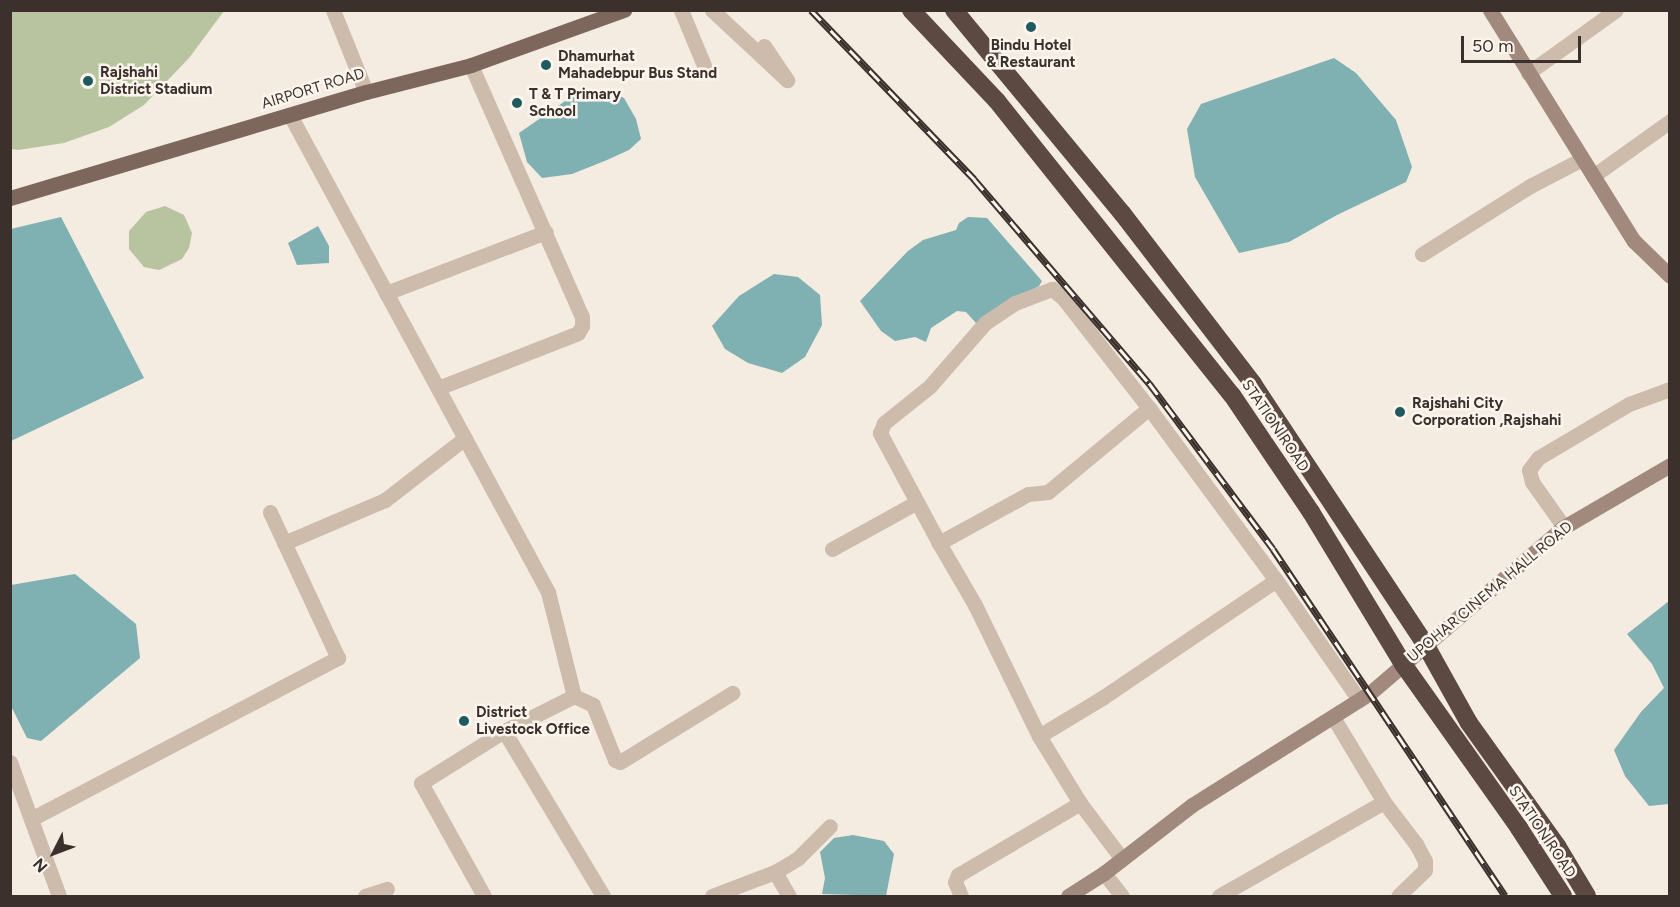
<!DOCTYPE html>
<style>
body{margin:0}
#map{position:relative;width:1680px;height:907px;overflow:hidden;background:#f4ebe1;font-family:Figtree,sans-serif}
div>[style]{position:absolute}
.green>*{inset:0;background:#b8c4a0}
.water>*{inset:0;background:#7fb0b2}
.street>*{height:15px;margin:-7.5px;padding:0 7.5px;transform-origin:7.5px;border-radius:7.5px;background:#cdbbac}
.secondary>*{height:15px;margin:-7.5px;padding:0 7.5px;transform-origin:7.5px;border-radius:7.5px;background:#a18a7d}
.primary>*{height:15px;margin:-7.5px;padding:0 7.5px;transform-origin:7.5px;border-radius:7.5px;background:#7d675c}
.highway>*{height:18px;margin:-9px;padding:0 9px;transform-origin:9px;border-radius:9px;background:#5c4a42}
.rail>*{height:7px;margin-top:-3.5px;transform-origin:0;background:repeating-linear-gradient(90deg,#fbf5ee 0 14px,#3b302b 0 28px);box-sizing:border-box;border-block:2px solid #3b302b}
.dots>*{width:16px;height:16px;translate:-50% -50%;box-sizing:border-box;border:3px solid #fbf5ee;border-radius:50%}
span{translate:-50% -50%;white-space:nowrap;text-align:center;line-height:1.15;-webkit-text-stroke:5px #fbf5ee;paint-order:stroke}
.poi-label{font-size:15px;color:#3b302b;font-weight:700}
.left{translate:0 -50%;text-align:left}
.street-label{font-size:15px;color:#3b302b}
.frame{position:absolute;inset:0;border:12px solid #3b302b;pointer-events:none}
.north{position:absolute;left:24px;top:823px;width:60px;height:60px;-webkit-text-stroke:4px #fbf5ee;paint-order:stroke;rotate:228deg;font-size:16px;font-weight:700;line-height:24px;text-align:center;color:#3b302b}
.north::after{content:'';display:block;margin:auto;width:21px;height:27px;background:#3b302b;clip-path:polygon(50% 0,100% 100%,50% 72%,0 100%)}
.scale{position:absolute;left:1461px;top:36px;width:120px;height:27px;box-sizing:border-box;border:3px solid #3b302b;border-top:0;padding-left:8px;font-size:18px;line-height:21px;white-space:nowrap;color:#3b302b;-webkit-text-stroke:4px #fbf5ee;paint-order:stroke}
</style>
<div id="map">
<div class="green">
<div style="clip-path:polygon(10px 11px,11px 10px,224px 11px,189px 58px,144px 105px,109px 127px,64px 143px,18px 150px,11px 149px)"></div>
<div style="clip-path:polygon(165px 206px,184px 215px,192px 233px,189px 248px,182px 259px,159px 270px,144px 267px,129px 249px,129px 231px,146px 212px)"></div>
</div>
<div class="water">
<div style="clip-path:polygon(1334px 58px,1356px 73px,1396px 120px,1412px 167px,1406px 182px,1337px 215px,1289px 242px,1239px 253px,1195px 177px,1187px 129px,1201px 104px)"></div>
<div style="clip-path:polygon(606px 90px,624px 98px,636px 119px,641px 139px,629px 150px,607px 160px,572px 174px,542px 178px,527px 162px,519px 133px,571px 97px)"></div>
<div style="clip-path:polygon(61px 217px,144px 378px,11px 441px,11px 229px)"></div>
<div style="clip-path:polygon(968px 217px,987px 218px,1042px 281px,1039px 286px,976px 323px,966px 312px,957px 311px,931px 328px,926px 342px,915px 337px,895px 341px,881px 331px,860px 301px,908px 251px,923px 240px,956px 230px,959px 223px)"></div>
<div style="clip-path:polygon(318px 226px,329px 246px,329px 263px,297px 265px,288px 243px)"></div>
<div style="clip-path:polygon(774px 274px,798px 277px,820px 295px,822px 325px,805px 357px,782px 373px,748px 363px,725px 349px,712px 326px,739px 296px)"></div>
<div style="clip-path:polygon(75px 574px,136px 624px,140px 658px,41px 741px,27px 738px,11px 706px,11px 585px)"></div>
<div style="clip-path:polygon(1669px 601px,1669px 804px,1649px 806px,1625px 776px,1614px 750px,1641px 712px,1664px 688px,1652px 664px,1627px 634px)"></div>
<div style="clip-path:polygon(853px 835px,884px 841px,894px 854px,886px 896px,822px 894px,825px 878px,820px 852px,834px 838px)"></div>
</div>
<div class="street">
<div style="left:333px;top:10px;width:88px;rotate:68.1deg"></div>
<div style="left:681px;top:10px;width:65px;rotate:67.4deg"></div>
<div style="left:712px;top:10px;width:103px;rotate:43deg"></div>
<div style="left:787px;top:80px;width:41px;rotate:-124.1deg"></div>
<div style="left:1528px;top:73px;width:108px;rotate:-35.6deg"></div>
<div style="left:290px;top:115px;width:542px;rotate:61.59deg"></div>
<div style="left:548px;top:592px;width:107px;rotate:76deg"></div>
<div style="left:574px;top:696px;width:78px;rotate:153.4deg"></div>
<div style="left:504px;top:731px;width:98px;rotate:147.9deg"></div>
<div style="left:421px;top:783px;width:129px;rotate:60.9deg"></div>
<div style="left:1593px;top:176px;width:95px;rotate:-35.5deg"></div>
<div style="left:1422px;top:254px;width:128px;rotate:-32.2deg"></div>
<div style="left:1530px;top:186px;width:59px;rotate:-27.4deg"></div>
<div style="left:386px;top:293px;width:171px;rotate:-20.9deg"></div>
<div style="left:438px;top:388px;width:150px;rotate:-21.4deg"></div>
<div style="left:578px;top:333px;width:8px;rotate:-60deg"></div>
<div style="left:582px;top:326px;width:9px;rotate:-90deg"></div>
<div style="left:582px;top:317px;width:275px;rotate:-113.8deg"></div>
<div style="left:1149px;top:408px;width:131px;rotate:140.3deg"></div>
<div style="left:1048px;top:492px;width:20px;rotate:174deg"></div>
<div style="left:1028px;top:494px;width:102px;rotate:151.2deg"></div>
<div style="left:939px;top:543px;width:125px;rotate:-118.2deg"></div>
<div style="left:880px;top:433px;width:11px;rotate:-68deg"></div>
<div style="left:884px;top:423px;width:59px;rotate:-38.8deg"></div>
<div style="left:930px;top:386px;width:84px;rotate:-48.9deg"></div>
<div style="left:985px;top:323px;width:36px;rotate:-34deg"></div>
<div style="left:1015px;top:303px;width:40px;rotate:-21deg"></div>
<div style="left:1052px;top:289px;width:14px;rotate:39deg"></div>
<div style="left:1063px;top:298px;width:140px;rotate:52deg"></div>
<div style="left:1149px;top:408px;width:214px;rotate:53.6deg"></div>
<div style="left:1276px;top:580px;width:146px;rotate:55.3deg"></div>
<div style="left:1564px;top:527px;width:55px;rotate:-125.4deg"></div>
<div style="left:1532px;top:482px;width:12px;rotate:-104deg"></div>
<div style="left:1529px;top:470px;width:15px;rotate:-53deg"></div>
<div style="left:1538px;top:458px;width:106px;rotate:-30.7deg"></div>
<div style="left:1629px;top:404px;width:44px;rotate:-20.1deg"></div>
<div style="left:284px;top:543px;width:110px;rotate:-23.1deg"></div>
<div style="left:385px;top:500px;width:101px;rotate:-37.8deg"></div>
<div style="left:939px;top:543px;width:72px;rotate:59.9deg"></div>
<div style="left:975px;top:605px;width:146px;rotate:64deg"></div>
<div style="left:1039px;top:736px;width:79px;rotate:58.5deg"></div>
<div style="left:1080px;top:803px;width:70px;rotate:53.1deg"></div>
<div style="left:832px;top:549px;width:97px;rotate:-28.9deg"></div>
<div style="left:574px;top:696px;width:21px;rotate:25deg"></div>
<div style="left:593px;top:705px;width:59px;rotate:68.2deg"></div>
<div style="left:615px;top:760px;width:5px;rotate:22deg"></div>
<div style="left:620px;top:762px;width:132px;rotate:-31.6deg"></div>
<div style="left:1333px;top:717px;width:99px;rotate:59deg"></div>
<div style="left:1384px;top:802px;width:53px;rotate:52.7deg"></div>
<div style="left:1416px;top:844px;width:19px;rotate:62deg"></div>
<div style="left:1425px;top:861px;width:9px;rotate:90deg"></div>
<div style="left:1425px;top:870px;width:37px;rotate:136deg"></div>
<div style="left:504px;top:731px;width:192px;rotate:59deg"></div>
<div style="left:1039px;top:736px;width:74px;rotate:-31.1deg"></div>
<div style="left:1102px;top:698px;width:210px;rotate:-34.1deg"></div>
<div style="left:10px;top:762px;width:143px;rotate:69.9deg"></div>
<div style="left:31px;top:819px;width:347px;rotate:-27.7deg"></div>
<div style="left:338px;top:658px;width:161px;rotate:-115deg"></div>
<div style="left:775px;top:872px;width:27px;rotate:-31deg"></div>
<div style="left:798px;top:858px;width:45px;rotate:-45deg"></div>
<div style="left:1104px;top:873px;width:29px;rotate:52deg"></div>
<div style="left:365px;top:896px;width:23px;rotate:-18deg"></div>
<div style="left:712px;top:896px;width:67px;rotate:-20.9deg"></div>
<div style="left:775px;top:872px;width:28px;rotate:60deg"></div>
<div style="left:961px;top:896px;width:15px;rotate:-113deg"></div>
<div style="left:955px;top:882px;width:8px;rotate:-67deg"></div>
<div style="left:958px;top:875px;width:142px;rotate:-30.5deg"></div>
<div style="left:1219px;top:896px;width:190px;rotate:-29.7deg"></div>
</div>
<div class="secondary">
<div style="left:1490px;top:10px;width:272px;rotate:58.1deg"></div>
<div style="left:1634px;top:241px;width:50px;rotate:44.2deg"></div>
<div style="left:1068px;top:896px;width:43px;rotate:-32.6deg"></div>
<div style="left:1104px;top:873px;width:111px;rotate:-37.7deg"></div>
<div style="left:1192px;top:805px;width:210px;rotate:-32.2deg"></div>
<div style="left:1370px;top:693px;width:255px;rotate:-40.6deg"></div>
<div style="left:1564px;top:527px;width:123px;rotate:-30.3deg"></div>
</div>
<div class="primary">
<div style="left:10px;top:198px;width:371px;rotate:-16.6deg"></div>
<div style="left:366px;top:92px;width:108px;rotate:-14.4deg"></div>
<div style="left:471px;top:65px;width:163px;rotate:-19.8deg"></div>
</div>
<div class="highway">
<div style="left:911px;top:10px;width:125px;rotate:46.6deg"></div>
<div style="left:997px;top:101px;width:376px;rotate:51.4deg"></div>
<div style="left:1232px;top:395px;width:141px;rotate:56deg"></div>
<div style="left:1311px;top:512px;width:178px;rotate:58.8deg"></div>
<div style="left:1403px;top:664px;width:201px;rotate:54.7deg"></div>
<div style="left:1519px;top:828px;width:81px;rotate:57.1deg"></div>
<div style="left:954px;top:10px;width:264px;rotate:50.4deg"></div>
<div style="left:1122px;top:213px;width:215px;rotate:52.5deg"></div>
<div style="left:1253px;top:384px;width:312px;rotate:56.5deg"></div>
<div style="left:1425px;top:644px;width:90px;rotate:60.9deg"></div>
<div style="left:1469px;top:723px;width:151px;rotate:54.4deg"></div>
<div style="left:1557px;top:846px;width:58px;rotate:59deg"></div>
</div>
<div class="rail">
<div style="left:811px;top:10px;width:235px;rotate:46deg"></div>
<div style="left:974px;top:179px;width:269px;rotate:49.4deg"></div>
<div style="left:1149px;top:383px;width:207px;rotate:53.2deg"></div>
<div style="left:1273px;top:549px;width:417px;rotate:56.2deg"></div>
</div>
<div class="dots">
<div style="left:1031px;top:27px;background:#1f5a5e"></div>
<div style="left:546px;top:65px;background:#1f5a5e"></div>
<div style="left:88px;top:81px;background:#1f5a5e"></div>
<div style="left:517px;top:103px;background:#1f5a5e"></div>
<div style="left:1400px;top:412px;background:#1f5a5e"></div>
<div style="left:464px;top:721px;background:#1f5a5e"></div>
</div>
<div class="poi-label">
<span style="left:1031px;top:54px">Bindu Hotel<br>&amp; Restaurant</span>
<span class="left" style="left:558px;top:65px">Dhamurhat<br>Mahadebpur Bus Stand</span>
<span class="left" style="left:100px;top:81px">Rajshahi<br>District Stadium</span>
<span class="left" style="left:529px;top:103px">T &amp; T Primary<br>School</span>
<span class="left" style="left:1412px;top:412px">Rajshahi City<br>Corporation ,Rajshahi</span>
<span class="left" style="left:476px;top:721px">District<br>Livestock Office</span>
</div>
<div class="street-label">
<span style="left:313px;top:89px;rotate:-17deg">AIRPORT ROAD</span>
<span style="left:1275px;top:426px;rotate:56deg">STATION ROAD</span>
<span style="left:1490px;top:592px;rotate:-40deg">UPOHAR CINEMA HALL ROAD</span>
<span style="left:1542px;top:832px;rotate:56deg">STATION ROAD</span>
</div>
<div class="frame"></div>
<div class="north">N</div>
<div class="scale">50 m</div>
</div>
